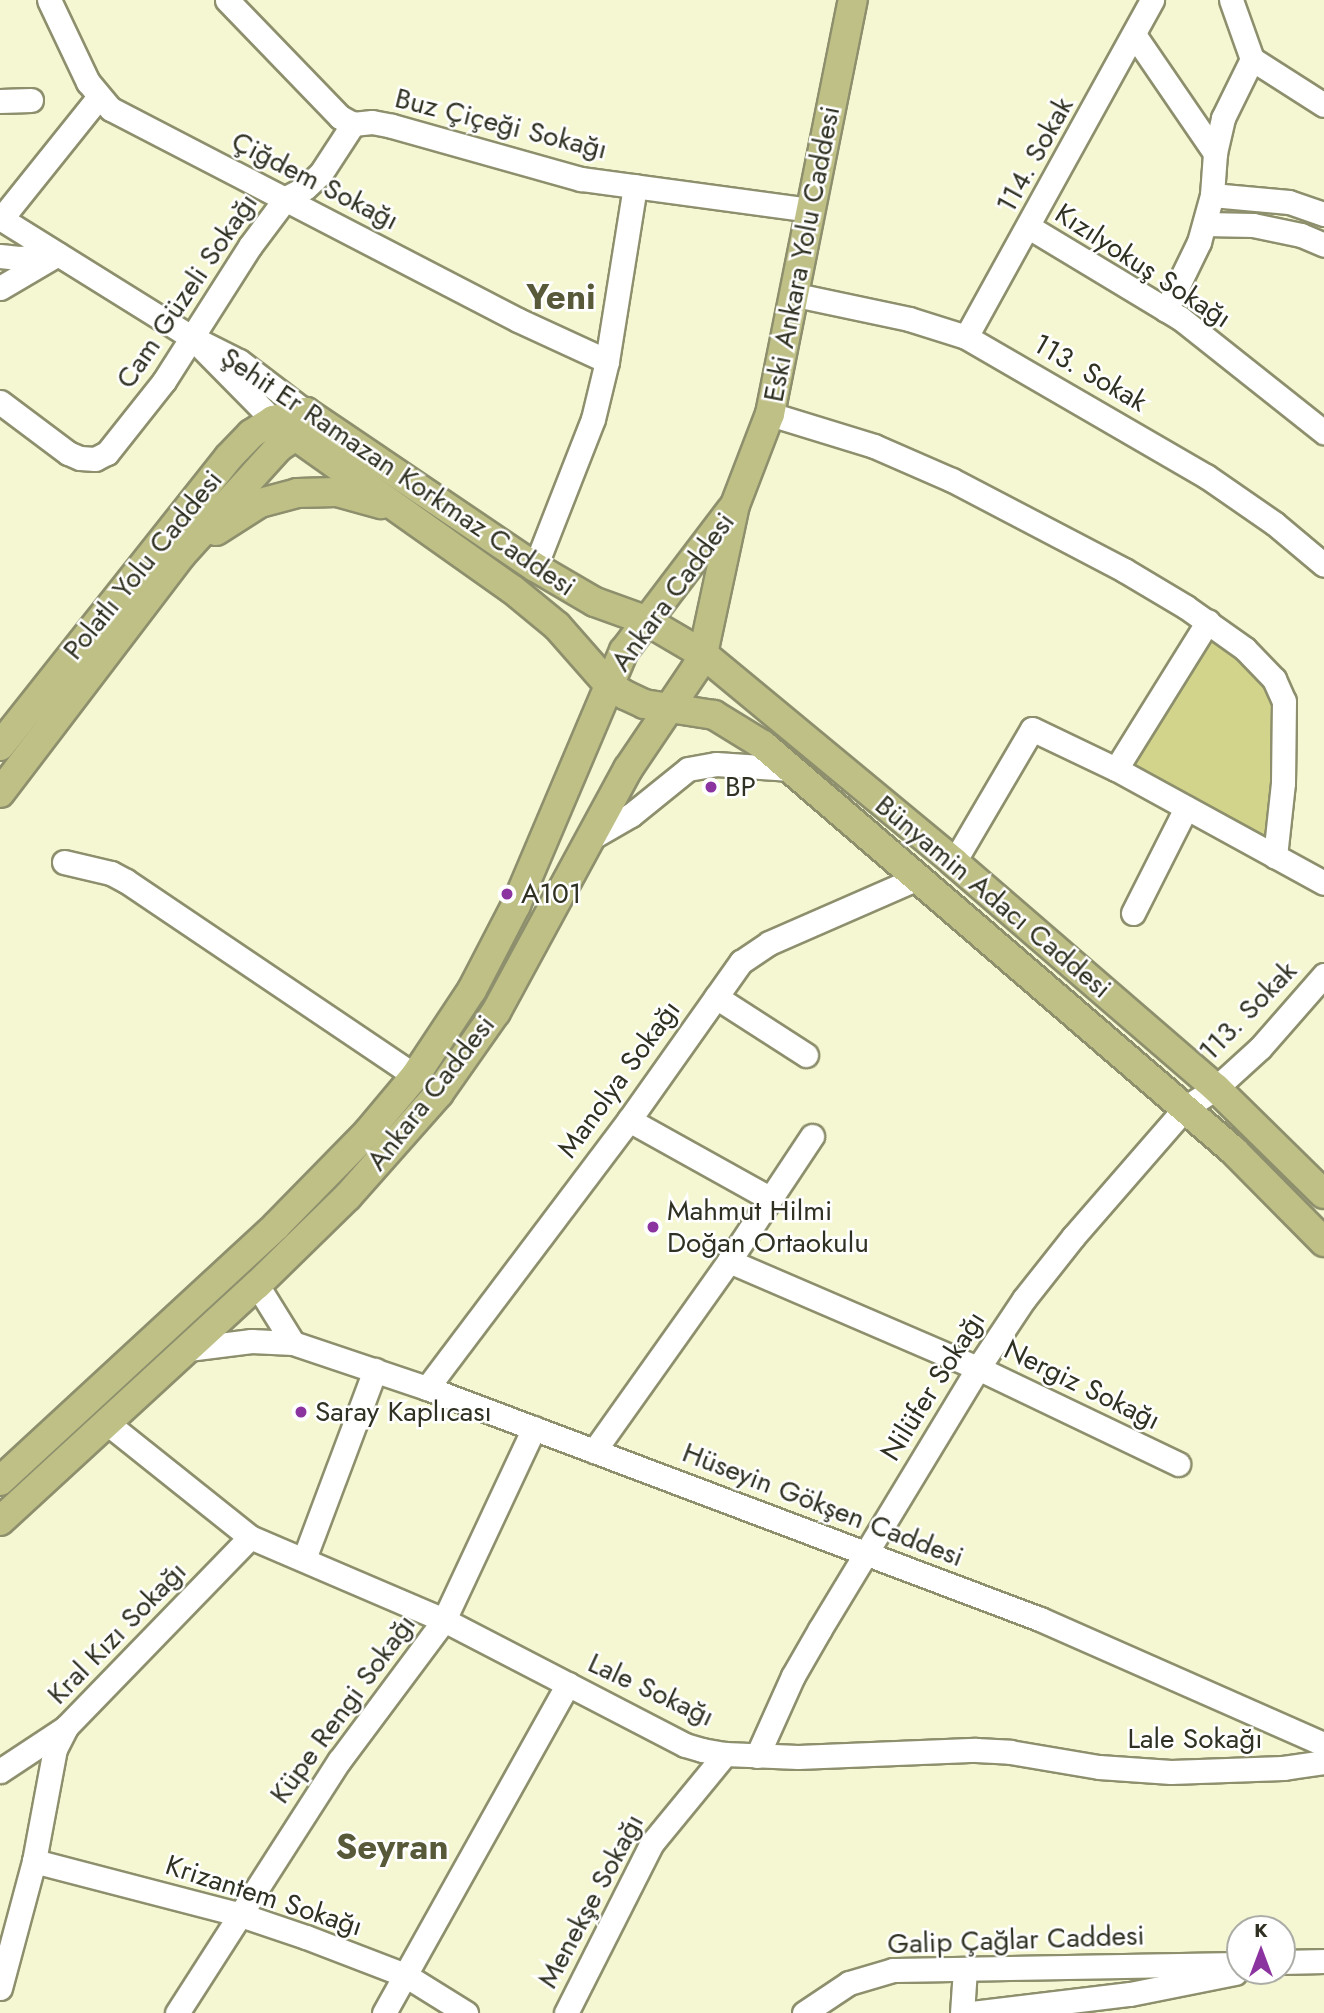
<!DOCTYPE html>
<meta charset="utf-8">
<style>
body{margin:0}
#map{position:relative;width:1324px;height:2013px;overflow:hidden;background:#f5f7d2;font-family:Jost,sans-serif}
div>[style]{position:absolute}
.green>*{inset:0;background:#d1d48a}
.roads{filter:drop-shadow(2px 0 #8d8f6d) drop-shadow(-2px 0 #8d8f6d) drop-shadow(0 2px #8d8f6d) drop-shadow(0 -2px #8d8f6d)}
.minor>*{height:23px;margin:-11.5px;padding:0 11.5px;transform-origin:11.5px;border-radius:11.5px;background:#fff}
.major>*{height:28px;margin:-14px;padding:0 14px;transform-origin:14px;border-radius:14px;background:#bfc086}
.dots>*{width:19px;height:19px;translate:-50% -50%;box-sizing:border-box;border:4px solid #fff;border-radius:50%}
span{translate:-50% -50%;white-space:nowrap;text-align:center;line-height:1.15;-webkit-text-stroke:5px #fff;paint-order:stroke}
.street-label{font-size:28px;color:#303123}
.poi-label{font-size:28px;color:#303123}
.left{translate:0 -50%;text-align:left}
.district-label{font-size:35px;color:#575939;font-weight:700}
.north{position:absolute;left:1226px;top:1915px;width:70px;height:70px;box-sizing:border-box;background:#fff;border:2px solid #acada7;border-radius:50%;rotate:0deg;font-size:19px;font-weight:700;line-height:28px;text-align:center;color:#303123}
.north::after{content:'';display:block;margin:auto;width:24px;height:32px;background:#8b339f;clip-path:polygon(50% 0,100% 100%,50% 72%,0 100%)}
</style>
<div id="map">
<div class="green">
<div style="clip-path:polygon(1208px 636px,1276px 693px,1271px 849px,1128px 767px)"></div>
</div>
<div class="roads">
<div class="minor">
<div style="left:49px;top:0;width:91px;rotate:64.6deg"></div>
<div style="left:88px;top:82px;width:35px;rotate:50deg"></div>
<div style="left:111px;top:109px;width:458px;rotate:27.4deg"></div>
<div style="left:518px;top:320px;width:98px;rotate:24.7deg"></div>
<div style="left:227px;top:0;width:163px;rotate:46deg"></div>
<div style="left:340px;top:117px;width:15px;rotate:28deg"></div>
<div style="left:353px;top:124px;width:19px;rotate:-6deg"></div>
<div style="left:372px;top:122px;width:20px;rotate:11deg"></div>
<div style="left:392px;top:126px;width:196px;rotate:15.7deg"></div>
<div style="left:581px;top:179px;width:232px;rotate:7.7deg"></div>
<div style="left:1231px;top:0;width:63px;rotate:70.4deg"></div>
<div style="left:1252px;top:59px;width:85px;rotate:32.6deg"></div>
<div style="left:1135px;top:36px;width:142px;rotate:55.6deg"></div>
<div style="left:0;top:101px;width:31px;rotate:-2deg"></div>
<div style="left:1212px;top:195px;width:77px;rotate:5.2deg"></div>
<div style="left:1289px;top:202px;width:37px;rotate:19deg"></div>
<div style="left:0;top:218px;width:225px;rotate:31.9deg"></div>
<div style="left:191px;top:337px;width:54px;rotate:26.6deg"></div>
<div style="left:239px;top:361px;width:84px;rotate:37.3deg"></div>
<div style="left:1px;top:219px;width:155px;rotate:-51.3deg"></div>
<div style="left:1205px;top:224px;width:48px;rotate:1.2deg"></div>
<div style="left:1253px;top:225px;width:49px;rotate:11.8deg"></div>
<div style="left:1301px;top:235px;width:25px;rotate:23deg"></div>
<div style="left:1029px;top:227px;width:176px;rotate:31.1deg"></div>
<div style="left:1180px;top:318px;width:184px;rotate:38.4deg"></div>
<div style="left:0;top:256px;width:19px;rotate:6deg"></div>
<div style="left:19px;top:258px;width:33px;rotate:-5deg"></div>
<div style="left:0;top:288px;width:67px;rotate:-30.4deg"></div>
<div style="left:796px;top:295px;width:116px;rotate:12deg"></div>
<div style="left:909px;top:319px;width:60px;rotate:17.5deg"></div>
<div style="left:966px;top:337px;width:277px;rotate:30.1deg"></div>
<div style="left:1206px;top:476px;width:83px;rotate:34.7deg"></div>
<div style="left:1274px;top:523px;width:65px;rotate:40deg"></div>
<div style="left:1166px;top:310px;width:76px;rotate:-64.1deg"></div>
<div style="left:1199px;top:242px;width:49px;rotate:-74.5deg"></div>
<div style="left:1212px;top:195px;width:42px;rotate:-85.9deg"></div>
<div style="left:1215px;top:153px;width:36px;rotate:-77deg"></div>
<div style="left:1223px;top:118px;width:66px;rotate:-63.8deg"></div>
<div style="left:966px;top:337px;width:385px;rotate:-61.1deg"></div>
<div style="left:203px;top:349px;width:100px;rotate:45.4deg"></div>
<div style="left:0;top:402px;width:85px;rotate:36.9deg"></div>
<div style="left:68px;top:453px;width:13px;rotate:23deg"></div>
<div style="left:80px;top:458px;width:15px;rotate:4deg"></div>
<div style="left:95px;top:459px;width:13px;rotate:-27deg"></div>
<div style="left:107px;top:453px;width:92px;rotate:-51.6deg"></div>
<div style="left:164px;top:381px;width:160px;rotate:-57.5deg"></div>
<div style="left:250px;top:246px;width:60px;rotate:-53.1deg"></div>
<div style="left:286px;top:198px;width:21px;rotate:-28deg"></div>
<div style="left:305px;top:188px;width:22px;rotate:-43deg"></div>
<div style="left:321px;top:173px;width:59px;rotate:-56.9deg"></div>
<div style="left:770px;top:414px;width:109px;rotate:17.1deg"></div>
<div style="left:874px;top:446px;width:85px;rotate:23.6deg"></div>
<div style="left:952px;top:480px;width:194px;rotate:27.6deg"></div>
<div style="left:1124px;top:570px;width:72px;rotate:30.8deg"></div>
<div style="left:1186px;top:607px;width:72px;rotate:35.4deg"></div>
<div style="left:1245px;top:649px;width:42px;rotate:46deg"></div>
<div style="left:1274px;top:679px;width:24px;rotate:66deg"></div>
<div style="left:1284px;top:701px;width:82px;rotate:90.7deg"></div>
<div style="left:1283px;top:783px;width:74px;rotate:96.2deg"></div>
<div style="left:535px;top:567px;width:159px;rotate:-68.6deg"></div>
<div style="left:593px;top:419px;width:60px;rotate:-76.4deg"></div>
<div style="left:607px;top:361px;width:177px;rotate:-80.9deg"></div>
<div style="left:1116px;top:769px;width:174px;rotate:-58.1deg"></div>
<div style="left:591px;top:838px;width:46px;rotate:-29.9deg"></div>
<div style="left:631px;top:815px;width:73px;rotate:-38.9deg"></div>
<div style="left:688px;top:769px;width:28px;rotate:-10deg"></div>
<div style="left:716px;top:764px;width:75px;rotate:3.8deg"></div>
<div style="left:64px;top:862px;width:48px;rotate:13.2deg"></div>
<div style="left:111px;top:873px;width:17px;rotate:28deg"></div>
<div style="left:126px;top:881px;width:349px;rotate:34deg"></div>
<div style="left:954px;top:862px;width:154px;rotate:-59.6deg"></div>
<div style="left:1032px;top:729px;width:93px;rotate:25.5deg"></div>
<div style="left:1116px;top:769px;width:237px;rotate:28.7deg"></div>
<div style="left:1133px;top:913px;width:118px;rotate:-63.2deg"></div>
<div style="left:716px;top:997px;width:107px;rotate:32.8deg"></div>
<div style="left:629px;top:1120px;width:160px;rotate:29.1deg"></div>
<div style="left:729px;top:1261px;width:271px;rotate:23.3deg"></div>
<div style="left:978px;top:1368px;width:222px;rotate:25.6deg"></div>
<div style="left:257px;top:1285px;width:68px;rotate:58.2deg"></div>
<div style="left:188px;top:1349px;width:64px;rotate:-7.2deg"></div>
<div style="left:251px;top:1341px;width:42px;rotate:2.7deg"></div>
<div style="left:293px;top:1343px;width:141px;rotate:18.6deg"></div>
<div style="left:427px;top:1388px;width:655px;rotate:20.65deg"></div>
<div style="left:1040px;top:1619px;width:310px;rotate:23.8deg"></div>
<div style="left:427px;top:1388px;width:336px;rotate:-53deg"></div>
<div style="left:629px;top:1120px;width:194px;rotate:-54.7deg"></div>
<div style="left:741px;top:962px;width:34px;rotate:-34deg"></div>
<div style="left:769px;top:943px;width:163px;rotate:-23.6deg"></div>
<div style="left:107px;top:1423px;width:183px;rotate:38.6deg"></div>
<div style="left:250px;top:1537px;width:211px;rotate:23.2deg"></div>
<div style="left:444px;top:1620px;width:271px;rotate:27.4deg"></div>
<div style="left:685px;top:1745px;width:18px;rotate:16deg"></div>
<div style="left:702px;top:1750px;width:23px;rotate:10deg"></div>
<div style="left:725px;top:1754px;width:73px;rotate:2.4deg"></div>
<div style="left:798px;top:1757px;width:178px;rotate:-2.3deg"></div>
<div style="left:976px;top:1750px;width:34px;rotate:3deg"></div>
<div style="left:1010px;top:1752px;width:90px;rotate:9.6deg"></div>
<div style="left:1099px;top:1767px;width:72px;rotate:4deg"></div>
<div style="left:1171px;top:1772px;width:112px;rotate:-2deg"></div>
<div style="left:1283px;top:1768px;width:41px;rotate:-8.3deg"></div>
<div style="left:594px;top:1451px;width:233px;rotate:-54.6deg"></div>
<div style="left:729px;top:1261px;width:150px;rotate:-56.4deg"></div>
<div style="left:304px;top:1559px;width:202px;rotate:-69.4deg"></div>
<div style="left:757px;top:1756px;width:88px;rotate:-65.8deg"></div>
<div style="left:793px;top:1676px;width:54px;rotate:-60.1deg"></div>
<div style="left:820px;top:1629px;width:305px;rotate:-58.8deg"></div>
<div style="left:978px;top:1368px;width:83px;rotate:-56.3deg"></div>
<div style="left:1024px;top:1299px;width:79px;rotate:-51.7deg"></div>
<div style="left:1073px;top:1237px;width:171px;rotate:-49deg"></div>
<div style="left:1185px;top:1108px;width:37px;rotate:-33deg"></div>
<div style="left:1216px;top:1088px;width:59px;rotate:-42.3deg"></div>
<div style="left:1260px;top:1048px;width:97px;rotate:-48.8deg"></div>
<div style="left:0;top:1771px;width:78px;rotate:-33.5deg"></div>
<div style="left:34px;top:1861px;width:211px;rotate:14.6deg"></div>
<div style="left:238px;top:1914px;width:72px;rotate:18.7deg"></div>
<div style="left:306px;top:1937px;width:106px;rotate:21deg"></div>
<div style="left:405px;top:1975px;width:72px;rotate:31.9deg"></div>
<div style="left:1282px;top:1962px;width:42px;rotate:-1.4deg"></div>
<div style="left:0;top:1988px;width:131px;rotate:-75deg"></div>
<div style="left:34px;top:1861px;width:114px;rotate:-79.4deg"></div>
<div style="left:55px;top:1749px;width:25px;rotate:-63deg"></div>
<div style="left:66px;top:1727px;width:264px;rotate:-45.9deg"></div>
<div style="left:177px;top:2013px;width:300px;rotate:-57.3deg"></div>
<div style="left:339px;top:1761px;width:176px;rotate:-53.3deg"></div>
<div style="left:444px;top:1620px;width:212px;rotate:-64.9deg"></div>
<div style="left:384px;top:2013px;width:377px;rotate:-60.8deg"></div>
<div style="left:566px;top:2013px;width:191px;rotate:-63.2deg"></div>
<div style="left:652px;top:1843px;width:115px;rotate:-50.6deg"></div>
<div style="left:804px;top:2013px;width:54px;rotate:-33.7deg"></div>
<div style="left:849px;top:1983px;width:46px;rotate:-16.5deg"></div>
<div style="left:893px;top:1970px;width:347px;rotate:-1deg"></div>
<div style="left:962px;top:2013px;width:44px;rotate:-86.1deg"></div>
<div style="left:972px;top:2013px;width:159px;rotate:-6.9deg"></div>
<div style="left:1130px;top:1994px;width:107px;rotate:-11.3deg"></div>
</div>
<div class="major">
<div style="left:273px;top:420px;width:293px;rotate:35.3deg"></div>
<div style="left:512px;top:589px;width:58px;rotate:39.4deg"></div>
<div style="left:557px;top:626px;width:77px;rotate:48.7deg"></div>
<div style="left:608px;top:684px;width:20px;rotate:33deg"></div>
<div style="left:625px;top:695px;width:21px;rotate:25deg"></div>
<div style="left:644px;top:704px;width:71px;rotate:8.9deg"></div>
<div style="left:714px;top:715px;width:57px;rotate:31.5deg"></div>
<div style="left:763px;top:745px;width:622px;rotate:40.76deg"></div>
<div style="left:1234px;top:1151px;width:128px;rotate:45.3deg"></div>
<div style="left:216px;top:531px;width:52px;rotate:-32.5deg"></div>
<div style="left:260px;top:503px;width:38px;rotate:-15deg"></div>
<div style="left:297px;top:493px;width:40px;rotate:-1.4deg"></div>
<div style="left:337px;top:492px;width:46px;rotate:15.3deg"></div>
<div style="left:0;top:746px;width:369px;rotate:-51.6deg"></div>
<div style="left:229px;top:457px;width:32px;rotate:-46deg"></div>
<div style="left:251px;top:434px;width:26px;rotate:-32deg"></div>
<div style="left:273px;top:420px;width:34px;rotate:-14deg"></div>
<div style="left:306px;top:412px;width:277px;rotate:34.1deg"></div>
<div style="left:535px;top:567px;width:69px;rotate:30.3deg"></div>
<div style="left:595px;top:602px;width:53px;rotate:19.8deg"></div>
<div style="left:645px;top:620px;width:67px;rotate:30.4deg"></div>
<div style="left:703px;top:654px;width:326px;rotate:39.6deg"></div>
<div style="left:954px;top:862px;width:346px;rotate:40.8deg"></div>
<div style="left:1216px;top:1088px;width:151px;rotate:44.5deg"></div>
<div style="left:0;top:793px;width:300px;rotate:-52.7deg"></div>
<div style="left:182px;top:554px;width:144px;rotate:-47.8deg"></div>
<div style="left:279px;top:447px;width:20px;rotate:-33deg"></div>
<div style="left:0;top:1481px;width:376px;rotate:-42.7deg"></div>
<div style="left:276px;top:1226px;width:132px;rotate:-45.6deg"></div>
<div style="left:368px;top:1132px;width:73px;rotate:-50deg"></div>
<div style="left:415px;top:1076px;width:103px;rotate:-56.5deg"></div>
<div style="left:472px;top:990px;width:96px;rotate:-62.6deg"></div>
<div style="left:516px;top:905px;width:276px;rotate:-67deg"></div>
<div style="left:624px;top:651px;width:177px;rotate:-52.8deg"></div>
<div style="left:0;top:1521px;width:349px;rotate:-42.6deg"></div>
<div style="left:257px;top:1285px;width:127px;rotate:-44.4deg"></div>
<div style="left:348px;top:1196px;width:137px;rotate:-48.5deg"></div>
<div style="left:439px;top:1093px;width:99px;rotate:-54.9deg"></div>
<div style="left:496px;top:1012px;width:277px;rotate:-61.5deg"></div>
<div style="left:628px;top:769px;width:122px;rotate:-56deg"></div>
<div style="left:696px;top:668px;width:16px;rotate:-63deg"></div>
<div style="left:703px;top:654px;width:152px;rotate:-77.9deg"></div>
<div style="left:735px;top:505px;width:97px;rotate:-69deg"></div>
<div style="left:770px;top:414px;width:422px;rotate:-78.7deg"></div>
</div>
</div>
<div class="dots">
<div style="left:711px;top:787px;background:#8b339f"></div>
<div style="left:507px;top:894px;background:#8b339f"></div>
<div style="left:653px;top:1227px;background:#8b339f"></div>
<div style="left:301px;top:1412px;background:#8b339f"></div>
</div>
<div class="street-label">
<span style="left:501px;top:124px;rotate:14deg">Buz Çiçeği Sokağı</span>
<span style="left:1035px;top:155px;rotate:-61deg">114. Sokak</span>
<span style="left:315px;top:181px;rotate:27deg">Çiğdem Sokağı</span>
<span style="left:802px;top:254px;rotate:-79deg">Eski Ankara Yolu Caddesi</span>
<span style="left:1143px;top:266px;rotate:33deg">Kızılyokuş Sokağı</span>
<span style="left:187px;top:291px;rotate:-56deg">Cam Güzeli Sokağı</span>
<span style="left:1090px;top:373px;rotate:30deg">113. Sokak</span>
<span style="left:398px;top:472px;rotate:34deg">Şehit Er Ramazan Korkmaz Caddesi</span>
<span style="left:143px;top:565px;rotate:-51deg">Polatlı Yolu Caddesi</span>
<span style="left:673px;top:592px;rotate:-54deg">Ankara Caddesi</span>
<span style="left:993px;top:897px;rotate:40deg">Bünyamin Adacı Caddesi</span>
<span style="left:1248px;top:1011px;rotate:-46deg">113. Sokak</span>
<span style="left:619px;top:1079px;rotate:-54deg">Manolya Sokağı</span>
<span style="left:431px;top:1093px;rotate:-52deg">Ankara Caddesi</span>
<span style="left:1082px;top:1385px;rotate:26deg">Nergiz Sokağı</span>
<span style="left:933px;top:1386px;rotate:-58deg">Nilüfer Sokağı</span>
<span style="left:823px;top:1505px;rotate:21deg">Hüseyin Gökşen Caddesi</span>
<span style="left:117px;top:1633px;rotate:-46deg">Kral Kızı Sokağı</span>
<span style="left:651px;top:1690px;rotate:25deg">Lale Sokağı</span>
<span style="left:343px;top:1709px;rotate:-54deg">Küpe Rengi Sokağı</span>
<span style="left:1195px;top:1739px">Lale Sokağı</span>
<span style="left:264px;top:1896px;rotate:18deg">Krizantem Sokağı</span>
<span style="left:591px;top:1901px;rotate:-62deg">Menekşe Sokağı</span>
<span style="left:1016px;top:1940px;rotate:-2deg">Galip Çağlar Caddesi</span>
</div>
<div class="poi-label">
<span class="left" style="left:725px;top:787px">BP</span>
<span class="left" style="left:521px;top:894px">A101</span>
<span class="left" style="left:667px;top:1227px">Mahmut Hilmi<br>Doğan Ortaokulu</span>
<span class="left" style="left:315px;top:1412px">Saray Kaplıcası</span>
</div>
<div class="district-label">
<span style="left:561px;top:297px">Yeni</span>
<span style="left:392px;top:1847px">Seyran</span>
</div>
<div class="north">K</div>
</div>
